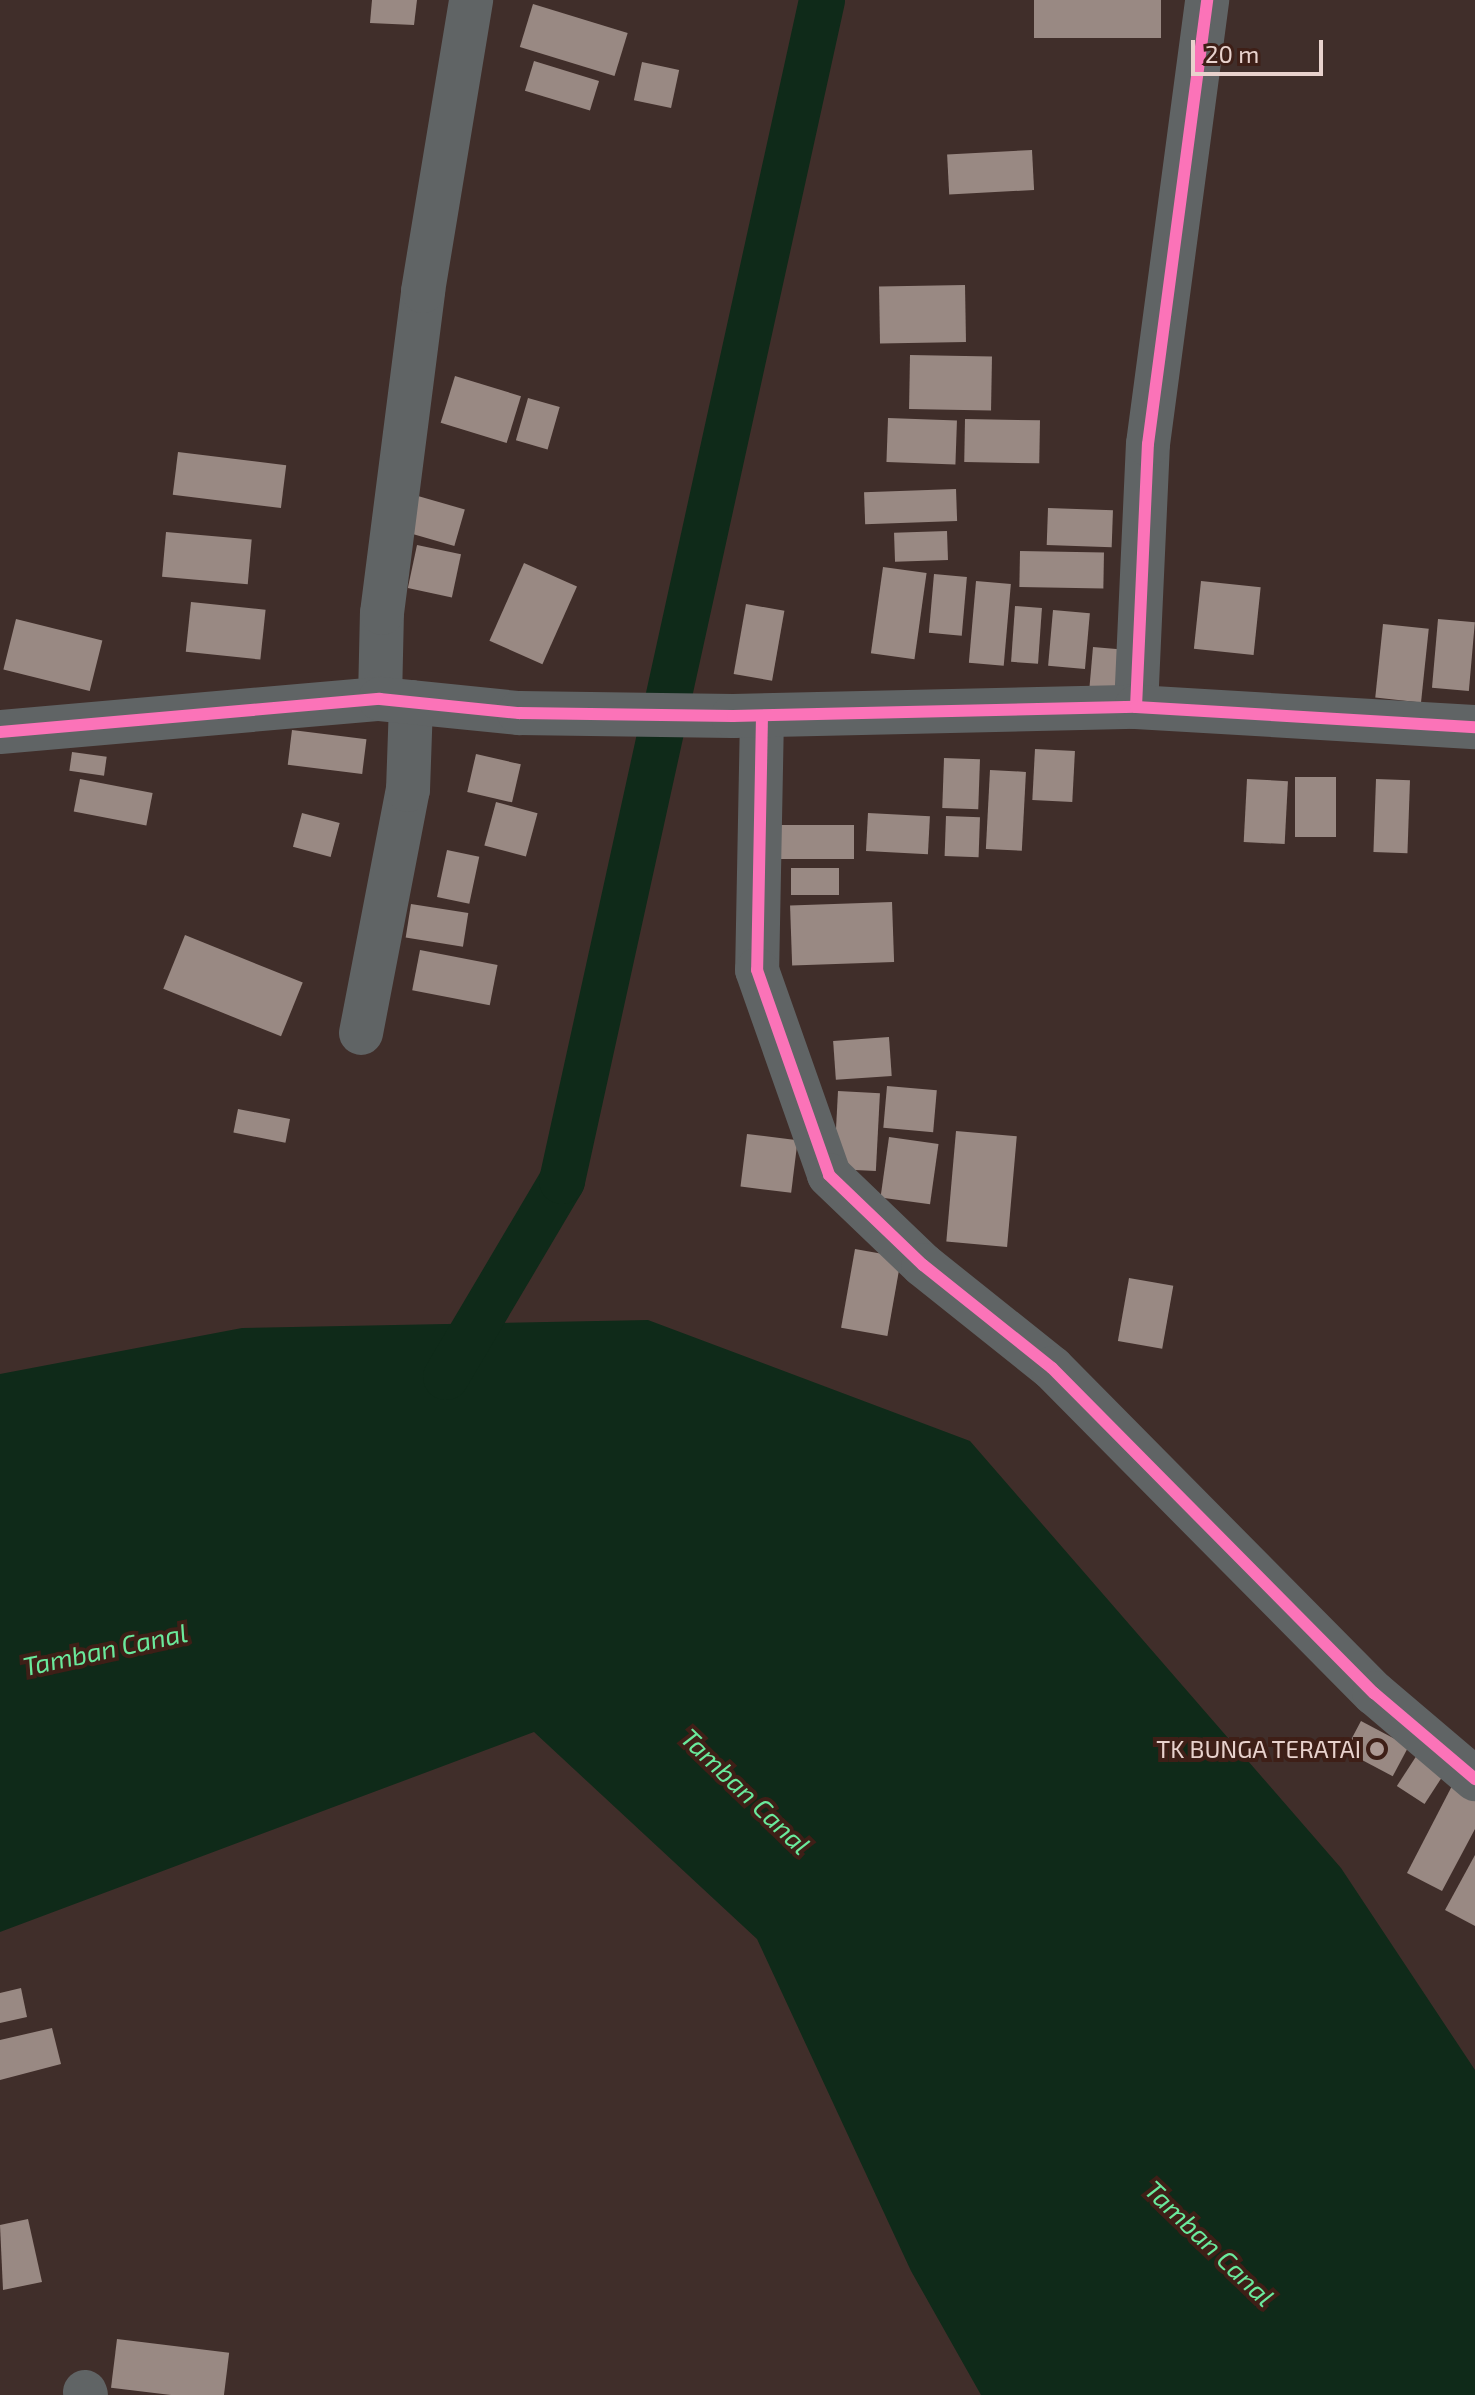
<!DOCTYPE html>
<style>
body{margin:0}
#map{position:relative;width:1475px;height:2395px;overflow:hidden;background:#402e2a;font-family:"Exo 2",sans-serif}
div>[style]{position:absolute}
.water>*{inset:0;background:#0f2a19}
.canal>*{height:46px;margin:-23px;padding:0 23px;transform-origin:23px;border-radius:23px;background:#0f2a19}
.building>*{inset:0;background:#998983;transform-origin:0 0}
.minor>*{height:44px;margin:-22px;padding:0 22px;transform-origin:22px;border-radius:22px;background:#606465}
.tertiary>*{height:44px;margin:-22px;padding:0 22px;transform-origin:22px;border-radius:22px;background:#606465}
.cycleway>*{height:12px;margin:-6px;padding:0 6px;transform-origin:6px;border-radius:6px;background:#fb73b8}
.dots>*{width:22px;height:22px;translate:-50% -50%;box-sizing:border-box;border:4px solid #3e1f17;border-radius:50%}
span{translate:-50% -50%;white-space:nowrap;text-align:center;line-height:1.15;-webkit-text-stroke:8px #3e1f17;paint-order:stroke}
.poi-label{font-size:24px;color:#e8d2cd}
.right{translate:-100% -50%;text-align:right}
.water-label{font-size:26px;color:#6ae99c;font-style:italic}
.scale{position:absolute;left:1191px;top:40px;width:132px;height:36px;box-sizing:border-box;border:4px solid #e8d2cd;border-top:0;padding-left:10px;font-size:24px;line-height:28px;white-space:nowrap;color:#e8d2cd;-webkit-text-stroke:6px #3e1f17;paint-order:stroke}
</style>
<div id="map">
<div class="water">
<div style="clip-path:polygon(648px 1320px,970px 1441px,1341px 1868px,1475px 2070px,1475px 2395px,981px 2395px,911px 2271px,757px 1939px,534px 1732px,0 1932px,0 1374px,242px 1328px)"></div>
</div>
<div class="canal">
<div style="left:446px;top:1377px;width:228px;rotate:-59.4deg"></div>
<div style="left:562px;top:1181px;width:1209px;rotate:-77.58deg"></div>
</div>
<div class="building">
<div style="clip-path:polygon(372px 0,417px 0,414px 25px,370px 23px)"></div>
<div style="left:1034px;top:0;width:127px;height:38px"></div>
<div style="left:533px;top:4px;width:99px;height:45px;rotate:17deg"></div>
<div style="left:534px;top:61px;width:68px;height:31px;rotate:17deg"></div>
<div style="left:642px;top:62px;width:38px;height:39px;rotate:12deg"></div>
<div style="left:1032px;top:150px;width:40px;height:85px;rotate:87deg"></div>
<div style="left:965px;top:285px;width:57px;height:86px;rotate:89deg"></div>
<div style="left:910px;top:355px;width:82px;height:54px;rotate:1deg"></div>
<div style="left:455px;top:376px;width:69px;height:49px;rotate:17deg"></div>
<div style="left:528px;top:398px;width:33px;height:44px;rotate:16deg"></div>
<div style="left:888px;top:418px;width:69px;height:44px;rotate:2deg"></div>
<div style="left:965px;top:419px;width:75px;height:43px;rotate:1deg"></div>
<div style="left:178px;top:452px;width:109px;height:43px;rotate:7deg"></div>
<div style="left:956px;top:489px;width:32px;height:92px;rotate:88deg"></div>
<div style="left:411px;top:494px;width:56px;height:38px;rotate:16deg"></div>
<div style="left:1048px;top:508px;width:65px;height:37px;rotate:2deg"></div>
<div style="left:947px;top:531px;width:29px;height:53px;rotate:88deg"></div>
<div style="left:166px;top:532px;width:86px;height:45px;rotate:5deg"></div>
<div style="left:417px;top:545px;width:45px;height:44px;rotate:12deg"></div>
<div style="left:1020px;top:551px;width:84px;height:36px;rotate:1deg"></div>
<div style="left:524px;top:563px;width:58px;height:85px;rotate:24deg"></div>
<div style="left:883px;top:567px;width:44px;height:87px;rotate:8deg"></div>
<div style="left:934px;top:574px;width:33px;height:59px;rotate:5deg"></div>
<div style="left:976px;top:581px;width:35px;height:82px;rotate:5deg"></div>
<div style="left:1201px;top:581px;width:60px;height:68px;rotate:6deg"></div>
<div style="left:191px;top:602px;width:75px;height:50px;rotate:6deg"></div>
<div style="left:746px;top:604px;width:39px;height:71px;rotate:10deg"></div>
<div style="left:1015px;top:606px;width:27px;height:56px;rotate:4deg"></div>
<div style="left:1053px;top:610px;width:37px;height:56px;rotate:5deg"></div>
<div style="left:16px;top:619px;width:89px;height:52px;rotate:14deg"></div>
<div style="left:1438px;top:619px;width:37px;height:69px;rotate:5deg"></div>
<div style="left:1383px;top:624px;width:46px;height:74px;rotate:6deg"></div>
<div style="left:1093px;top:647px;width:38px;height:43px;rotate:5deg"></div>
<div style="left:292px;top:730px;width:75px;height:35px;rotate:7deg"></div>
<div style="left:1035px;top:749px;width:40px;height:51px;rotate:3deg"></div>
<div style="left:72px;top:752px;width:35px;height:19px;rotate:8deg"></div>
<div style="left:476px;top:754px;width:46px;height:39px;rotate:13deg"></div>
<div style="left:944px;top:758px;width:36px;height:50px;rotate:2deg"></div>
<div style="left:990px;top:770px;width:36px;height:79px;rotate:3deg"></div>
<div style="left:1295px;top:777px;width:41px;height:60px"></div>
<div style="left:80px;top:779px;width:74px;height:33px;rotate:11deg"></div>
<div style="left:1247px;top:779px;width:41px;height:63px;rotate:3deg"></div>
<div style="left:1376px;top:779px;width:34px;height:73px;rotate:2deg"></div>
<div style="left:496px;top:802px;width:43px;height:45px;rotate:15deg"></div>
<div style="left:302px;top:813px;width:39px;height:35px;rotate:15deg"></div>
<div style="left:868px;top:813px;width:62px;height:38px;rotate:3deg"></div>
<div style="left:946px;top:816px;width:34px;height:40px;rotate:2deg"></div>
<div style="left:854px;top:825px;width:34px;height:81px;rotate:90deg"></div>
<div style="left:447px;top:850px;width:33px;height:48px;rotate:12deg"></div>
<div style="left:791px;top:868px;width:48px;height:27px"></div>
<div style="left:892px;top:902px;width:60px;height:102px;rotate:88deg"></div>
<div style="left:411px;top:904px;width:58px;height:34px;rotate:9deg"></div>
<div style="left:185px;top:935px;width:127px;height:58px;rotate:22deg"></div>
<div style="left:420px;top:950px;width:79px;height:41px;rotate:11deg"></div>
<div style="left:889px;top:1037px;width:39px;height:56px;rotate:86deg"></div>
<div style="left:887px;top:1086px;width:50px;height:42px;rotate:5deg"></div>
<div style="left:838px;top:1091px;width:42px;height:78px;rotate:3deg"></div>
<div style="left:238px;top:1109px;width:53px;height:24px;rotate:11deg"></div>
<div style="left:956px;top:1131px;width:61px;height:111px;rotate:5deg"></div>
<div style="left:747px;top:1134px;width:51px;height:53px;rotate:7deg"></div>
<div style="left:889px;top:1137px;width:50px;height:61px;rotate:8deg"></div>
<div style="left:855px;top:1249px;width:47px;height:80px;rotate:10deg"></div>
<div style="left:1129px;top:1278px;width:45px;height:64px;rotate:10deg"></div>
<div style="left:1361px;top:1721px;width:54px;height:34px;rotate:28deg"></div>
<div style="left:1417px;top:1755px;width:33px;height:37px;rotate:33deg"></div>
<div style="clip-path:polygon(1454px 1782px,1475px 1793px,1475px 1829px,1442px 1891px,1407px 1873px)"></div>
<div style="clip-path:polygon(1475px 1855px,1475px 1926px,1445px 1910px)"></div>
<div style="clip-path:polygon(21px 1988px,27px 2017px,0 2023px,0 1993px)"></div>
<div style="clip-path:polygon(52px 2028px,61px 2064px,0 2080px,0 2040px)"></div>
<div style="clip-path:polygon(28px 2219px,42px 2282px,3px 2290px,0 2225px)"></div>
<div style="left:117px;top:2339px;width:113px;height:49px;rotate:7deg"></div>
</div>
<div class="minor">
<div style="left:380px;top:699px;width:86px;rotate:-88.7deg"></div>
<div style="left:382px;top:613px;width:325px;rotate:-82.7deg"></div>
<div style="left:423px;top:291px;width:295px;rotate:-80.6deg"></div>
<div style="left:1136px;top:707px;width:263px;rotate:-87.4deg"></div>
<div style="left:1148px;top:444px;width:448px;rotate:-82.4deg"></div>
<div style="left:762px;top:716px;width:254px;rotate:91.1deg"></div>
<div style="left:757px;top:970px;width:217px;rotate:70.6deg"></div>
<div style="left:829px;top:1175px;width:130px;rotate:43.8deg"></div>
<div style="left:923px;top:1265px;width:165px;rotate:38.6deg"></div>
<div style="left:1052px;top:1368px;width:458px;rotate:45.3deg"></div>
<div style="left:1374px;top:1693px;width:133px;rotate:40.4deg"></div>
<div style="left:361px;top:1033px;width:248px;rotate:-79.1deg"></div>
<div style="left:408px;top:790px;width:88px;rotate:-88deg"></div>
<div style="left:85px;top:2392px;width:3px;rotate:72deg"></div>
</div>
<div class="tertiary">
<div style="left:0;top:732px;width:381px;rotate:-5deg"></div>
<div style="left:380px;top:699px;width:140px;rotate:5.8deg"></div>
<div style="left:519px;top:713px;width:214px;rotate:0.8deg"></div>
<div style="left:733px;top:716px;width:403px;rotate:-1.3deg"></div>
<div style="left:1136px;top:707px;width:340px;rotate:3.4deg"></div>
</div>
<div class="cycleway">
<div style="left:1136px;top:707px;width:263px;rotate:-87.4deg"></div>
<div style="left:1148px;top:444px;width:448px;rotate:-82.4deg"></div>
<div style="left:762px;top:716px;width:254px;rotate:91.1deg"></div>
<div style="left:757px;top:970px;width:217px;rotate:70.6deg"></div>
<div style="left:829px;top:1175px;width:130px;rotate:43.8deg"></div>
<div style="left:923px;top:1265px;width:165px;rotate:38.6deg"></div>
<div style="left:1052px;top:1368px;width:458px;rotate:45.3deg"></div>
<div style="left:1374px;top:1693px;width:133px;rotate:40.4deg"></div>
<div style="left:0;top:732px;width:381px;rotate:-5deg"></div>
<div style="left:380px;top:699px;width:140px;rotate:5.8deg"></div>
<div style="left:519px;top:713px;width:214px;rotate:0.8deg"></div>
<div style="left:733px;top:716px;width:403px;rotate:-1.3deg"></div>
<div style="left:1136px;top:707px;width:340px;rotate:3.4deg"></div>
</div>
<div class="dots">
<div style="left:1377px;top:1749px;background:#ad9994"></div>
</div>
<div class="poi-label">
<span class="right" style="left:1361px;top:1749px">TK BUNGA TERATAI</span>
</div>
<div class="water-label">
<span style="left:105px;top:1649px;rotate:-12deg">Tamban Canal</span>
<span style="left:746px;top:1791px;rotate:44deg">Tamban Canal</span>
<span style="left:1210px;top:2243px;rotate:44deg">Tamban Canal</span>
</div>
<div class="scale">20 m</div>
</div>
